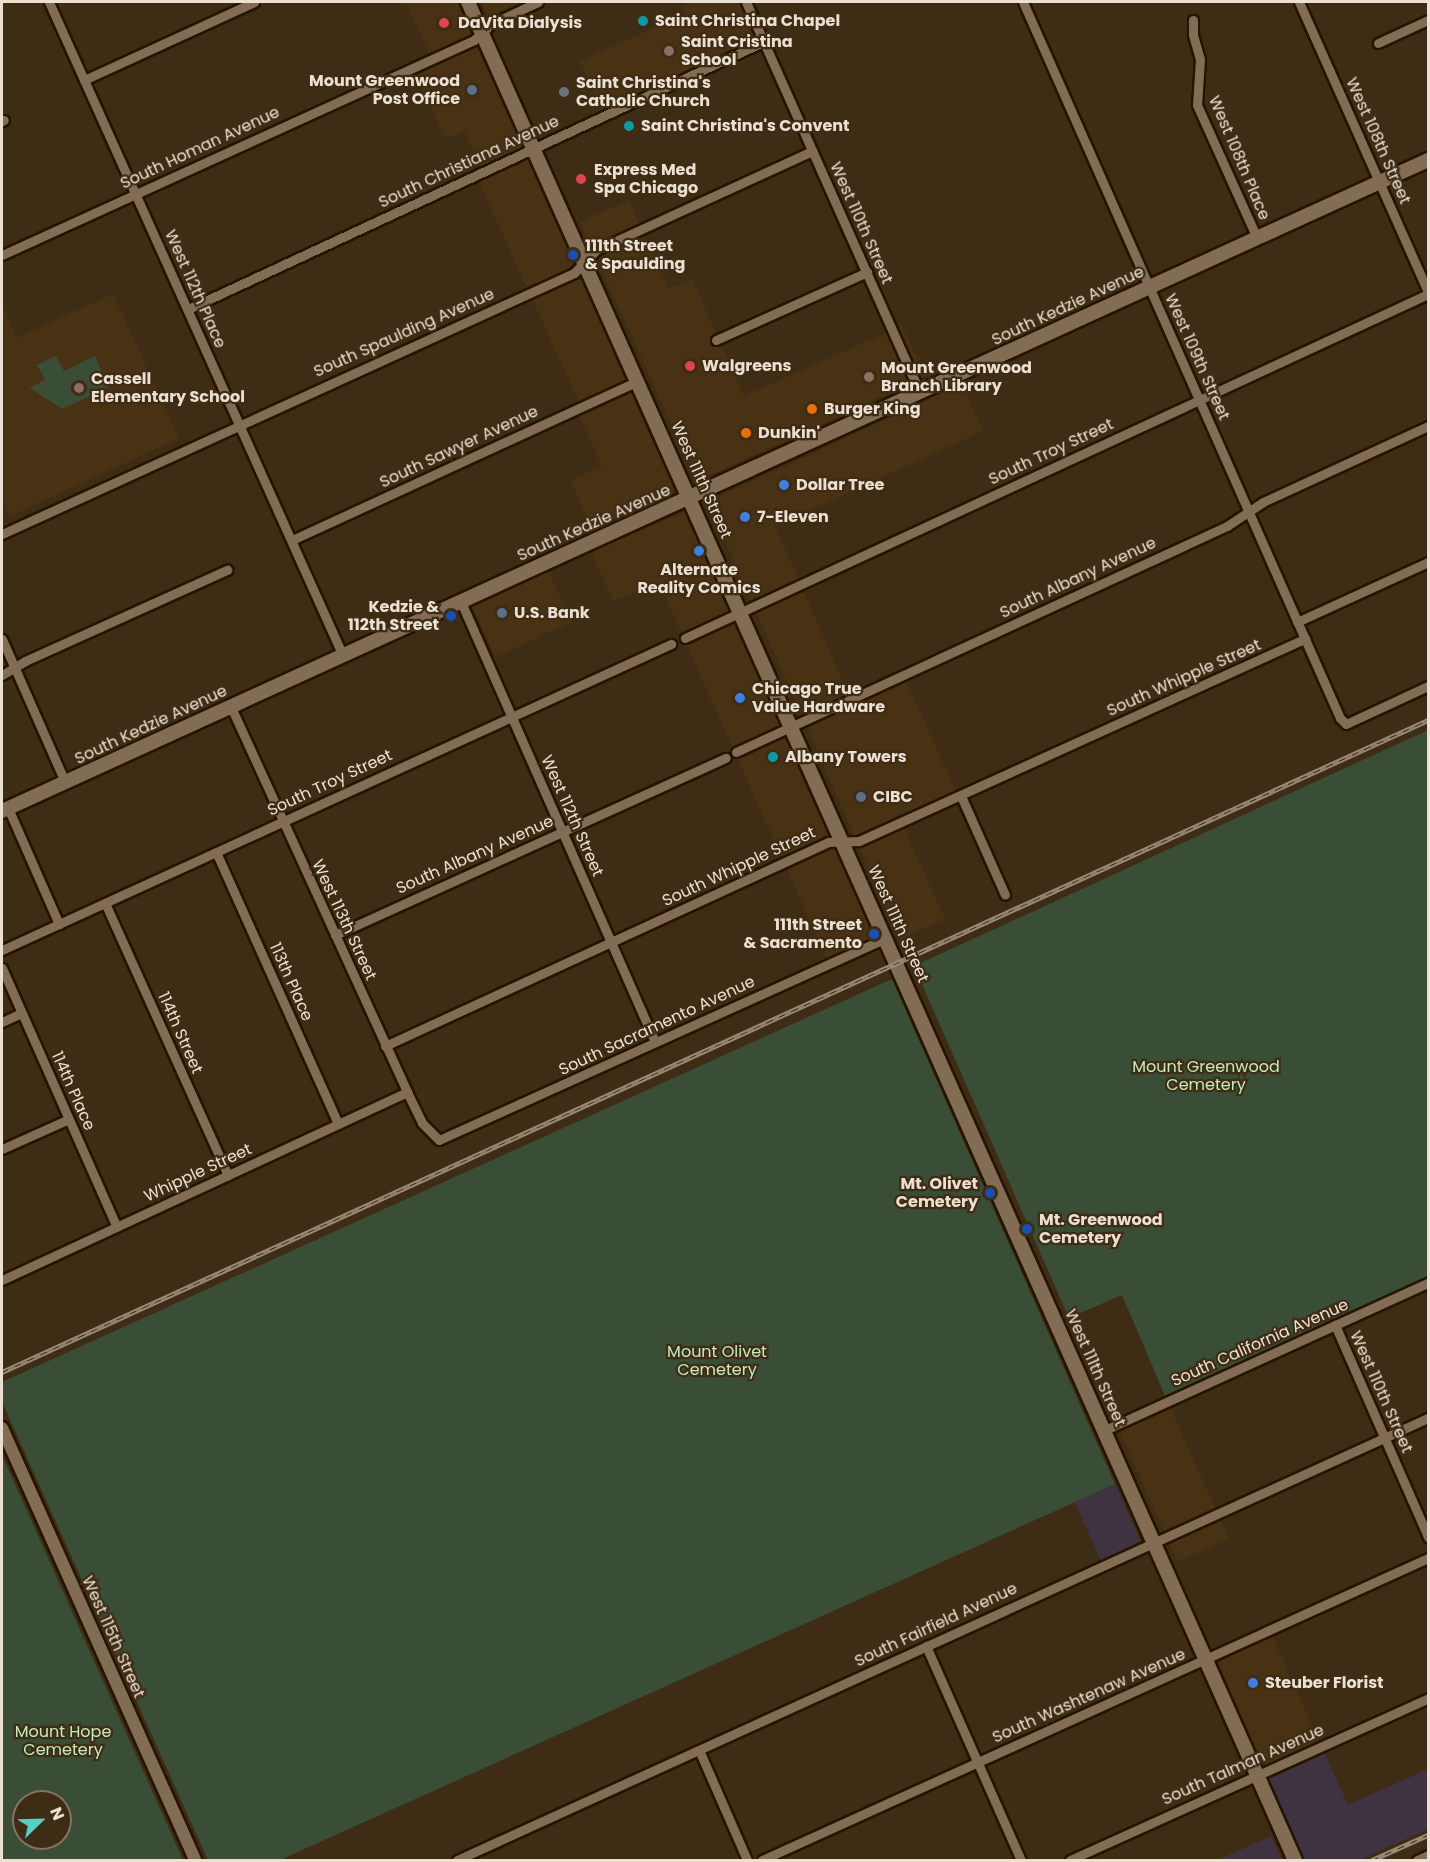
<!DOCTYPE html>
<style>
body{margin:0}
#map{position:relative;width:1430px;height:1862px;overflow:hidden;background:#3f2c15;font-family:Poppins,sans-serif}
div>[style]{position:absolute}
.built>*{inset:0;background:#493214;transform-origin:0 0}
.industrial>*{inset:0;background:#3f3342;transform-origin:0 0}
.green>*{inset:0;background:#3a4e37}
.roads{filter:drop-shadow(2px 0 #251400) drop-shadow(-2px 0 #251400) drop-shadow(0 2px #251400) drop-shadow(0 -2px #251400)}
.minor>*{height:9px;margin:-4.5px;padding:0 4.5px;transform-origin:4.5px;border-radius:4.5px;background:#826c54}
.tertiary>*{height:12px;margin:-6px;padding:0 6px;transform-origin:6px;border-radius:6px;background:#826c54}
.secondary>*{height:14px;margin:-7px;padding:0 7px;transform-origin:7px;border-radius:7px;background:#826c54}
.rail>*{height:4.5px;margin-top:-2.25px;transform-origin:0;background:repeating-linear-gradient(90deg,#3f2c15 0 7px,#998a78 0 14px);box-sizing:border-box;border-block:2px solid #998a78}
.dots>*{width:16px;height:16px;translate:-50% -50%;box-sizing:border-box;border:3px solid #3f2c15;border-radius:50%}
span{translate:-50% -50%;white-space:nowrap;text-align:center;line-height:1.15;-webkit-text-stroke:4.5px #3f2c15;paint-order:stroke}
.poi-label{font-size:16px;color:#ece0d2;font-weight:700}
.left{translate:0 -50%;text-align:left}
.right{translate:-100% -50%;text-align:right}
.street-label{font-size:16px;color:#ece0d2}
.park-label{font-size:16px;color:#c2ecbb}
.frame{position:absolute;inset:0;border:3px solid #ece0d2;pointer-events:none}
.north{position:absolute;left:12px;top:1790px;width:60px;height:60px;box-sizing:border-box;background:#3f2c15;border:2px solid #847461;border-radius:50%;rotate:67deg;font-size:16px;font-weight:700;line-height:24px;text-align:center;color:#ece0d2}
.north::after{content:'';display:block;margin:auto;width:21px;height:27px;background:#55cec5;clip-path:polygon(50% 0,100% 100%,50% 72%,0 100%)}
</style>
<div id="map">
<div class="built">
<div style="clip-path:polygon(406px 2px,457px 2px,675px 490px,592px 528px,570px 480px,602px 466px,577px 411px,582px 408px,477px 178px,484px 175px,464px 131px,446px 139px,413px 69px,432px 60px)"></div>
<div style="clip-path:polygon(481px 2px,523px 2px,488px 17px)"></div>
<div style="clip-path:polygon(695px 2px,740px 2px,758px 41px,602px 112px,580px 61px,685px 14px,683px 7px)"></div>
<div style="clip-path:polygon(629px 200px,669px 289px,692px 279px,744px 396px,902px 326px,926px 376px,697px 481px,580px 222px)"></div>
<div style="clip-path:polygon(113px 294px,179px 438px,10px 516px,2px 497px,2px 305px,17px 338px)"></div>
<div style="clip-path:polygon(962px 384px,983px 431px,775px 526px,851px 700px,904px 676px,958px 796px,901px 822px,945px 919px,900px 940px,708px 502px)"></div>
<div style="clip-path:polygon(687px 511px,877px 938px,827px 959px,659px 583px,613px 601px,591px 551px)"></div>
<div style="left:548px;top:570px;width:57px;height:84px;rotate:65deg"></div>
<div style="left:1166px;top:1398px;width:154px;height:56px;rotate:66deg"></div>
<div style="left:1272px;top:1635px;width:117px;height:61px;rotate:66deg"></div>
</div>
<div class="industrial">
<div style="left:1115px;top:1484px;width:73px;height:44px;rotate:66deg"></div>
<div style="clip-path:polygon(1324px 1752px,1348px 1805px,1428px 1769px,1428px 1829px,1359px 1860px,1305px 1860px,1268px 1777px)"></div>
<div style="clip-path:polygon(1271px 1836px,1282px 1860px,1218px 1860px)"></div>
</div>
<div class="green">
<div style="clip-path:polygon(56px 356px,64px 371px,95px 356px,108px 388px,62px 409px,30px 388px,45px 380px,37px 365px)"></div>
<div style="clip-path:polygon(1428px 730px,1428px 1279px,1166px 1398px,1122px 1295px,1069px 1318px,914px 966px)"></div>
<div style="clip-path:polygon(892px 979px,1115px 1484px,280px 1860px,208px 1860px,2px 1402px,2px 1382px)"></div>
<div style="clip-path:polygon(evenodd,2px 1455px,183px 1860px,2px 1860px,2px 1455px,24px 1802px,60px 1802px,60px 1838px,24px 1838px,24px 1802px)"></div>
</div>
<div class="roads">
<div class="minor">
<div style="left:49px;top:2px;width:717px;rotate:65.79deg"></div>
<div style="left:746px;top:2px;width:427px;rotate:66deg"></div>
<div style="left:1023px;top:2px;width:783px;rotate:66.12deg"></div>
<div style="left:1340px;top:718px;width:8px;rotate:45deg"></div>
<div style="left:1346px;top:724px;width:90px;rotate:-24.9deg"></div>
<div style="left:1299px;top:2px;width:317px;rotate:66deg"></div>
<div style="left:1193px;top:20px;width:15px;rotate:90deg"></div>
<div style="left:1193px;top:35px;width:25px;rotate:74deg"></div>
<div style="left:1200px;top:59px;width:46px;rotate:93.7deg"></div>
<div style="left:1197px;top:105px;width:146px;rotate:65.7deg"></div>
<div style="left:1378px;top:43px;width:55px;rotate:-24.7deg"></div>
<div style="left:84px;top:80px;width:187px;rotate:-24.6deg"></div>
<div style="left:2px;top:121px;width:2px;rotate:-27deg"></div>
<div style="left:2px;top:255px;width:519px;rotate:-24.49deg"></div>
<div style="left:474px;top:40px;width:23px;rotate:-43deg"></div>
<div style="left:491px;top:24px;width:52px;rotate:-25.1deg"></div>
<div style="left:188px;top:309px;width:634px;rotate:-24.91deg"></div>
<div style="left:716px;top:340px;width:166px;rotate:-24.2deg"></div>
<div style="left:2px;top:534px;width:629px;rotate:-24.53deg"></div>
<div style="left:574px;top:273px;width:32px;rotate:-46deg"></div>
<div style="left:596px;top:250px;width:238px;rotate:-24.6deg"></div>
<div style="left:292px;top:540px;width:381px;rotate:-24.7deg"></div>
<div style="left:461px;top:602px;width:481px;rotate:66.2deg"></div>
<div style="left:1297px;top:622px;width:144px;rotate:-24.6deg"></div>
<div style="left:685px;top:638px;width:819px;rotate:-24.84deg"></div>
<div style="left:2px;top:639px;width:156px;rotate:66.2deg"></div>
<div style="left:2px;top:675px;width:27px;rotate:-31deg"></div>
<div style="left:25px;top:661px;width:222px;rotate:-24.3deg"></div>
<div style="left:231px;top:707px;width:423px;rotate:65.4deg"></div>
<div style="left:407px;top:1092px;width:34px;rotate:64deg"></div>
<div style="left:422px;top:1123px;width:24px;rotate:45deg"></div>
<div style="left:439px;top:1140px;width:491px;rotate:-24.3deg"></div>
<div style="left:736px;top:752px;width:541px;rotate:-24.72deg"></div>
<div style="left:1227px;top:526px;width:43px;rotate:-33.7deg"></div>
<div style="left:1263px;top:502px;width:182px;rotate:-24.7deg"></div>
<div style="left:961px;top:796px;width:108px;rotate:66deg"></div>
<div style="left:8px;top:808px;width:127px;rotate:66.3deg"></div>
<div style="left:216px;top:852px;width:298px;rotate:65.8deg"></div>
<div style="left:105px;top:903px;width:299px;rotate:65.7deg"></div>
<div style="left:335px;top:935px;width:429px;rotate:-24.4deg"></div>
<div style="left:2px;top:950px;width:736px;rotate:-24.58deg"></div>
<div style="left:2px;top:968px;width:283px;rotate:66.1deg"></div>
<div style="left:2px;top:1022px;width:21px;rotate:-25deg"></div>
<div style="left:385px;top:1046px;width:489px;rotate:-24.7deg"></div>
<div style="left:829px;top:842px;width:30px;rotate:-2deg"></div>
<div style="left:859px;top:841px;width:490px;rotate:-24.4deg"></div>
<div style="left:2px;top:1149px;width:73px;rotate:-24.1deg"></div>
<div style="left:2px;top:1280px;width:447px;rotate:-24.9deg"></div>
<div style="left:1335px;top:1325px;width:232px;rotate:66.3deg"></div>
<div style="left:1105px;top:1430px;width:355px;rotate:-24.5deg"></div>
<div style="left:926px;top:1646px;width:234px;rotate:66.1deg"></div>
<div style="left:699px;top:1750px;width:120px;rotate:66.4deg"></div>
<div style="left:457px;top:1860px;width:1067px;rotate:-24.48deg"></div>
<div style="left:762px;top:1860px;width:731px;rotate:-24.39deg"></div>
<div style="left:1070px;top:1860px;width:393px;rotate:-24.3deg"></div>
<div style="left:1417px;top:1860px;width:12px;rotate:-24deg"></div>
</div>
<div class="tertiary">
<div style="left:2px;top:1428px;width:473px;rotate:65.9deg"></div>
</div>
<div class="secondary">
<div style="left:468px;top:2px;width:2034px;rotate:66.01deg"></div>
<div style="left:2px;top:811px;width:1568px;rotate:-24.54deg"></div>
</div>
</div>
<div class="rail">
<div style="left:2px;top:1372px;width:1568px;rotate:-24.57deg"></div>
<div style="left:1372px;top:1860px;width:61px;rotate:-24.1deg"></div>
</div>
<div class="dots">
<div style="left:643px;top:21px;background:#0f9aa8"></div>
<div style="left:444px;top:23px;background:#e0444e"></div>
<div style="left:669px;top:51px;background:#8d6e63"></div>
<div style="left:472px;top:90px;background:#5c6f8a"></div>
<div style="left:564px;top:92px;background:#6b7280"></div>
<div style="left:629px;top:126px;background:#0f9aa8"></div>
<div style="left:581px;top:179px;background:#e0444e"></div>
<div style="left:573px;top:255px;background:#1a4fb4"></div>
<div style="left:690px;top:366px;background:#e0444e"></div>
<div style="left:869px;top:377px;background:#8d6e63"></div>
<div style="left:79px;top:388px;background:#8d6e63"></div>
<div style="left:812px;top:409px;background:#e8710a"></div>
<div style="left:746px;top:433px;background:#e8710a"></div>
<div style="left:784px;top:485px;background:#3f7fe0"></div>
<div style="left:745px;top:517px;background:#3f7fe0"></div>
<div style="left:699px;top:551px;background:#3f7fe0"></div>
<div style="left:502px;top:613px;background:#5c6f8a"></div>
<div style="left:451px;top:616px;background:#1a4fb4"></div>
<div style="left:740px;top:698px;background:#3f7fe0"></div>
<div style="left:773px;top:757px;background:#0f9aa8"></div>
<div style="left:861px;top:797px;background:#5c6f8a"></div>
<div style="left:874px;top:934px;background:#1a4fb4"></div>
<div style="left:990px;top:1193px;background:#1a4fb4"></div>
<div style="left:1027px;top:1229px;background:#1a4fb4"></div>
<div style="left:1253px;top:1683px;background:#3f7fe0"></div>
</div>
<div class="poi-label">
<span class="left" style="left:655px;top:21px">Saint Christina Chapel</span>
<span class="left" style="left:458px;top:23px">DaVita Dialysis</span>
<span class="left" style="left:681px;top:51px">Saint Cristina<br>School</span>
<span class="right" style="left:460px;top:90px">Mount Greenwood<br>Post Office</span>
<span class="left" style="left:576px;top:92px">Saint Christina's<br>Catholic Church</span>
<span class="left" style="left:641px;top:126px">Saint Christina's Convent</span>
<span class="left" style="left:594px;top:179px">Express Med<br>Spa Chicago</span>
<span class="left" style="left:585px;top:255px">111th Street<br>&amp; Spaulding</span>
<span class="left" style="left:702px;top:366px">Walgreens</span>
<span class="left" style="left:881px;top:377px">Mount Greenwood<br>Branch Library</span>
<span class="left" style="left:91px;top:388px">Cassell<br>Elementary School</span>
<span class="left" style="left:824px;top:409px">Burger King</span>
<span class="left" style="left:758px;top:433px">Dunkin'</span>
<span class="left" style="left:796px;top:485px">Dollar Tree</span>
<span class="left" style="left:757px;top:517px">7-Eleven</span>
<span style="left:699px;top:579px">Alternate<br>Reality Comics</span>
<span class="right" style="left:439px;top:616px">Kedzie &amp;<br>112th Street</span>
<span class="left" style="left:514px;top:613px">U.S. Bank</span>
<span class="left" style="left:752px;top:698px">Chicago True<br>Value Hardware</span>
<span class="left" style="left:785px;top:757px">Albany Towers</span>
<span class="left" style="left:873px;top:797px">CIBC</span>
<span class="right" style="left:862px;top:934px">111th Street<br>&amp; Sacramento</span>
<span class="right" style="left:978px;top:1193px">Mt. Olivet<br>Cemetery</span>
<span class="left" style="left:1039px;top:1229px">Mt. Greenwood<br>Cemetery</span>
<span class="left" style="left:1265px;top:1683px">Steuber Florist</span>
</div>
<div class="street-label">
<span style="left:1378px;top:141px;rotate:66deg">West 108th Street</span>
<span style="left:200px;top:148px;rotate:-25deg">South Homan Avenue</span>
<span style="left:1239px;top:158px;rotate:67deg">West 108th Place</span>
<span style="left:469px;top:162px;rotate:-25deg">South Christiana Avenue</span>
<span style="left:861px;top:223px;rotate:66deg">West 110th Street</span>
<span style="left:195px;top:289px;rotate:66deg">West 112th Place</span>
<span style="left:1068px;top:306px;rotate:-25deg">South Kedzie Avenue</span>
<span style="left:404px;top:333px;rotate:-24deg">South Spaulding Avenue</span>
<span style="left:1197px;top:357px;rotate:66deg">West 109th Street</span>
<span style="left:459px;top:447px;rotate:-25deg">South Sawyer Avenue</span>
<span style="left:1051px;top:452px;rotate:-25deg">South Troy Street</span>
<span style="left:701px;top:480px;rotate:66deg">West 111th Street</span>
<span style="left:594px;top:523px;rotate:-24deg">South Kedzie Avenue</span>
<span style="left:1078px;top:578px;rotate:-25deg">South Albany Avenue</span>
<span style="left:1184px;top:678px;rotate:-24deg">South Whipple Street</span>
<span style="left:151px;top:725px;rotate:-25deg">South Kedzie Avenue</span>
<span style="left:330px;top:783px;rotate:-25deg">South Troy Street</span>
<span style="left:572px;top:816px;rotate:66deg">West 112th Street</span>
<span style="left:475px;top:855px;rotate:-24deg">South Albany Avenue</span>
<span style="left:739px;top:867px;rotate:-25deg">South Whipple Street</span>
<span style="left:344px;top:920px;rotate:65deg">West 113th Street</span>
<span style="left:898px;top:924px;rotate:66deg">West 111th Street</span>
<span style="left:291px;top:982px;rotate:66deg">113th Place</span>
<span style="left:657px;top:1026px;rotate:-25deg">South Sacramento Avenue</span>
<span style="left:180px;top:1033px;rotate:66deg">114th Street</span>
<span style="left:73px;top:1091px;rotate:66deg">114th Place</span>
<span style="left:198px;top:1173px;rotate:-25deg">Whipple Street</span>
<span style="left:1260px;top:1343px;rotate:-24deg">South California Avenue</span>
<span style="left:1095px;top:1368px;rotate:66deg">West 111th Street</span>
<span style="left:1381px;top:1392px;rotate:66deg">West 110th Street</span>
<span style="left:936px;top:1625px;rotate:-25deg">South Fairfield Avenue</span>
<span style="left:113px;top:1637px;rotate:66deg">West 115th Street</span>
<span style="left:1089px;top:1696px;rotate:-24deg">South Washtenaw Avenue</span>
<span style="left:1243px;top:1765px;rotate:-24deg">South Talman Avenue</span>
</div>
<div class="park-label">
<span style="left:1206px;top:1076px">Mount Greenwood<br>Cemetery</span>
<span style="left:717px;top:1361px">Mount Olivet<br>Cemetery</span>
<span style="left:63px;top:1741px">Mount Hope<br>Cemetery</span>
</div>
<div class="frame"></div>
<div class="north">N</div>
</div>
